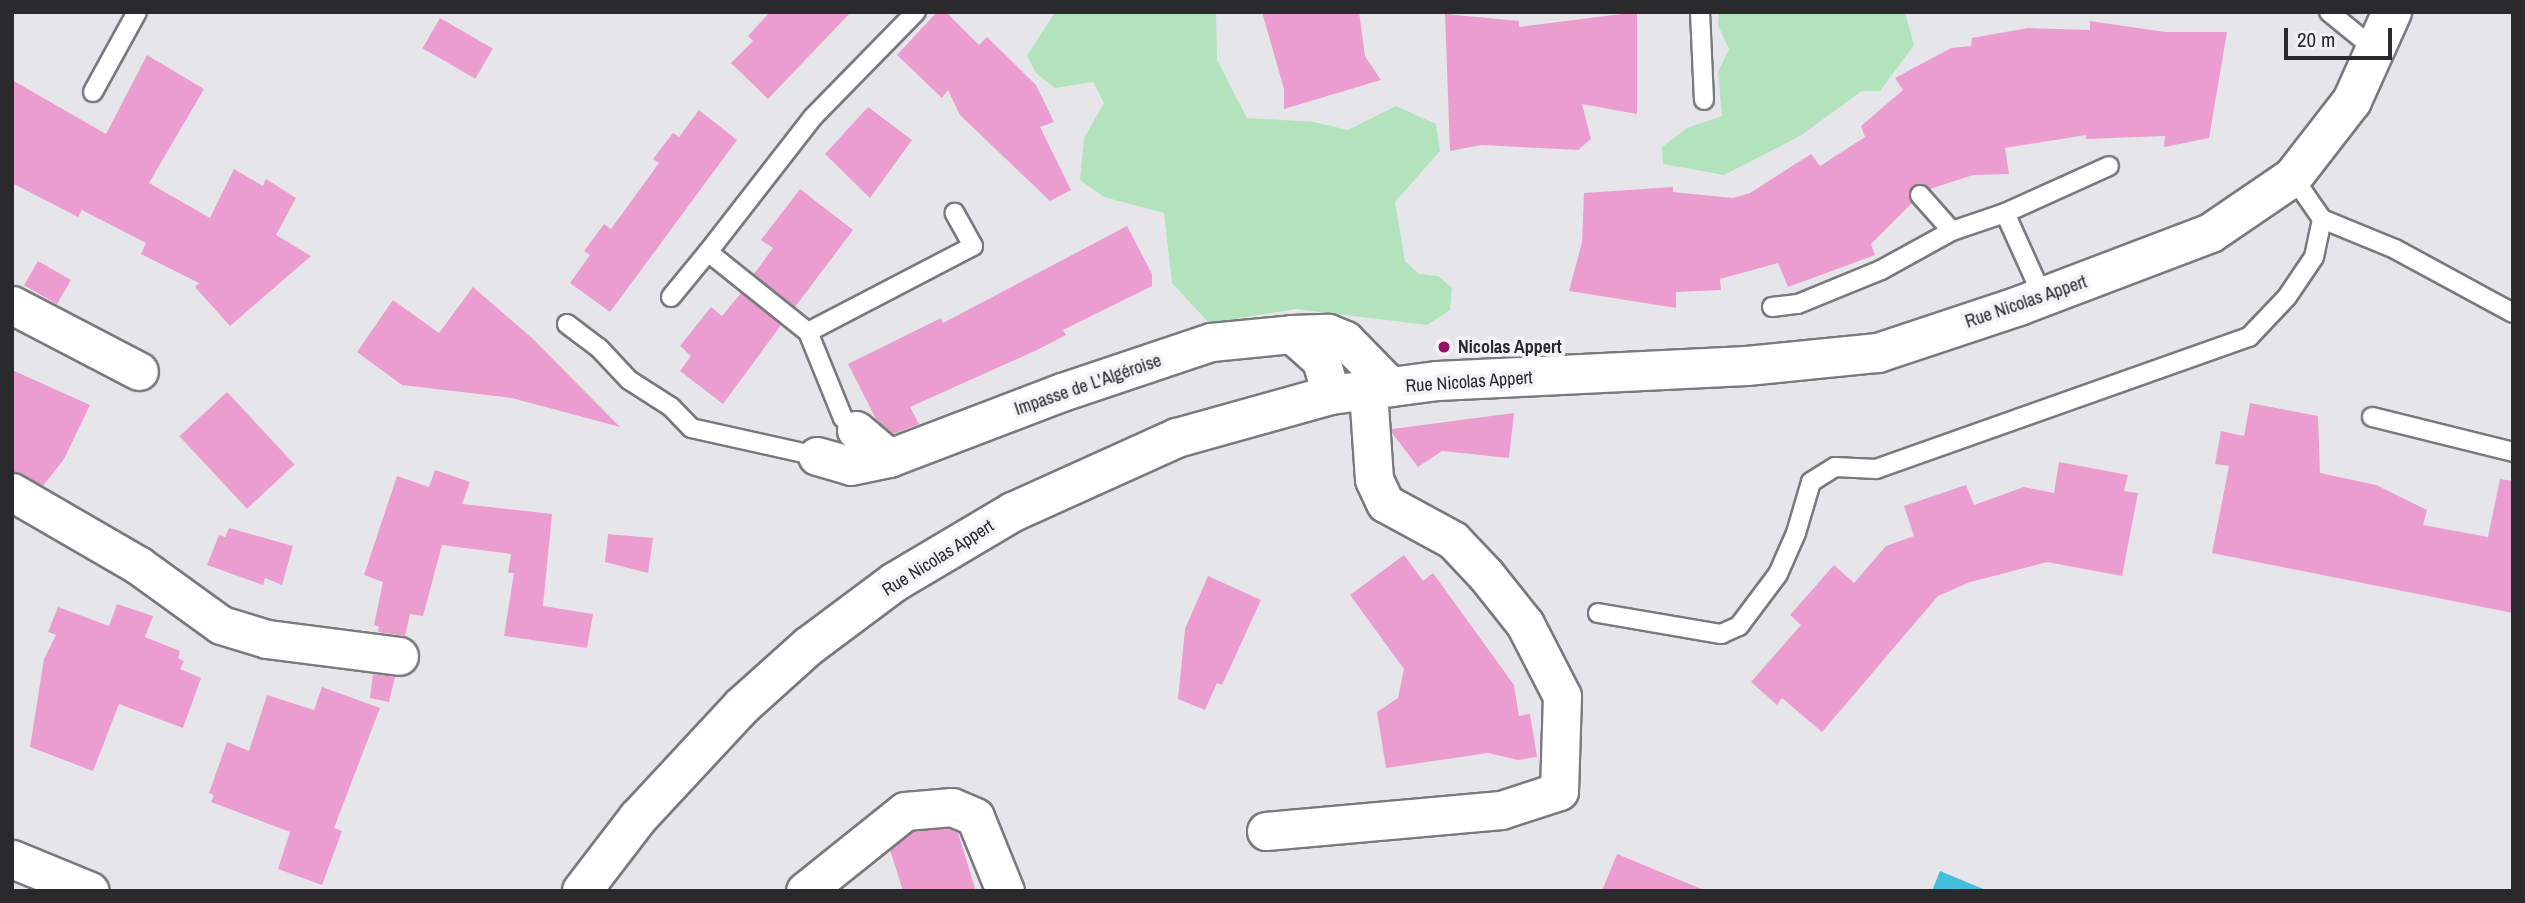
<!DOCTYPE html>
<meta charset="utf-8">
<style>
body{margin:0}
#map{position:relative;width:2525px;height:903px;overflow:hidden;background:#e6e6ea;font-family:"Archivo Narrow",sans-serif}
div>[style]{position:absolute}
.green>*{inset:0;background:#b3e3bd}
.water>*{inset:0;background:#44beda}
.building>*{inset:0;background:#eb9dd0;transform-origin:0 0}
.roads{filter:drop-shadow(2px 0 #7a7a7e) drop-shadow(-2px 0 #7a7a7e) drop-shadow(0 2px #7a7a7e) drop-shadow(0 -2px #7a7a7e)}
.service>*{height:18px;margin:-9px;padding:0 9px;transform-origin:9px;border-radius:9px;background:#fff}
.minor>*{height:37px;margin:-18.5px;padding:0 18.5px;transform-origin:18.5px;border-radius:18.5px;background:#fff}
.tertiary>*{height:38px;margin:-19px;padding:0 19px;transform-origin:19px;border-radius:19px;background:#fff}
.dots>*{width:19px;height:19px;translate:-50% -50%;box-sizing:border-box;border:4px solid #f3f3f7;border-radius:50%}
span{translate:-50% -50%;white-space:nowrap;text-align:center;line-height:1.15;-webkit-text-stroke:7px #f3f3f7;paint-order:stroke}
.street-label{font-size:18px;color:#2a2a2c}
.poi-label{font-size:18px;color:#2a2a2c;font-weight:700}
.left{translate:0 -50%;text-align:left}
.frame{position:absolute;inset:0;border:14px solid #2a2a2c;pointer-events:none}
.scale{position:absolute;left:2284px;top:28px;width:108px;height:32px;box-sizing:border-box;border:4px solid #2a2a2c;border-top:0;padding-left:9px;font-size:21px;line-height:24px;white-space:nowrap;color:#2a2a2c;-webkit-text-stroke:5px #f3f3f7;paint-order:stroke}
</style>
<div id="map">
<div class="green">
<div style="clip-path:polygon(1055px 12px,1216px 12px,1217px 60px,1247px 118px,1314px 122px,1348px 130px,1396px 106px,1436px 124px,1440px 151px,1395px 202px,1405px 261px,1419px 274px,1438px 276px,1452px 288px,1450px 310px,1427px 325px,1296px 309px,1209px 323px,1172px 283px,1164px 213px,1104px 197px,1080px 180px,1084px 138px,1104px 103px,1093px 82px,1055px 88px,1036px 73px,1027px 56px)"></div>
<div style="clip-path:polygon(1719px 12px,1905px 12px,1914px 45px,1880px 91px,1862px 91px,1800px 136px,1724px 175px,1663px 164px,1662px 147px,1687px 128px,1722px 116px,1718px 72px,1729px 49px,1718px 25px)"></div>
</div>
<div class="water">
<div style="clip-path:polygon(1940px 871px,1988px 891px,1932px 891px)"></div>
</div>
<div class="building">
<div style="clip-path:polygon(770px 12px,851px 12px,768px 99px,731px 63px,753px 41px,748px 36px)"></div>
<div style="clip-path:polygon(937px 12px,946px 12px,979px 45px,987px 37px,1036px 85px,1054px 122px,1040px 127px,1071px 190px,1050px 201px,960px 115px,948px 90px,942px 98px,897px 55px)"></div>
<div style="clip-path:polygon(1262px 12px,1359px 12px,1365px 56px,1381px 80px,1284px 109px,1284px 89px)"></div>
<div style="clip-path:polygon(1637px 12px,1637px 114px,1582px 104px,1591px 139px,1578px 150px,1481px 145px,1450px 151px,1445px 14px,1519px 21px,1519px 27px)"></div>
<div style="left:440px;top:18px;width:61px;height:35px;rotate:30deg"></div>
<div style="clip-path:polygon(2090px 21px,2165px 32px,2227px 32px,2209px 138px,2164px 147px,2165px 136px,2086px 139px,2086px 135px,2005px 148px,2009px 174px,1973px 175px,1930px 189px,1923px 184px,1913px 186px,1909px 192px,1912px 203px,1871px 244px,1875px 255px,1788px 287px,1778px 263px,1720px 279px,1721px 290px,1676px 292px,1676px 308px,1569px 291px,1582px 242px,1584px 193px,1673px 187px,1673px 192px,1733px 198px,1750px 193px,1811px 154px,1820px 166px,1865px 137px,1861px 126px,1903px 90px,1895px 78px,1951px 48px,1971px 46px,1972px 38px,2028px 28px,2090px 30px)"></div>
<div style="clip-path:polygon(147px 55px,204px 89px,149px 183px,210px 218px,234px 169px,263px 186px,266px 179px,296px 198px,276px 235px,311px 256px,230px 326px,195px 287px,199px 283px,141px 254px,146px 243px,82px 210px,78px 217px,12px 183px,12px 80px,106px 134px)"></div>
<div style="clip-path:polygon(868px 107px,912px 140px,870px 198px,825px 154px)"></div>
<div style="clip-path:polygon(699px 110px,737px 140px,610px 312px,570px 283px,590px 255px,584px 251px,604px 224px,611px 229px,659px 163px,653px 159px,673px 133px,679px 137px)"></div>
<div style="clip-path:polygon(800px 189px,853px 230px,795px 307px,754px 274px,773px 248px,761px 240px)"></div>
<div style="clip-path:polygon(1127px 226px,1152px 274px,1152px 286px,1063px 330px,1066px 335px,1037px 350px,910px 407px,919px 424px,893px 434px,876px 419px,848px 364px,941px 318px,943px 323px)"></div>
<div style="left:38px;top:261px;width:38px;height:28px;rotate:30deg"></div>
<div style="clip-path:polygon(473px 287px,532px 338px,620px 427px,512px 398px,402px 385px,357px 352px,393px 300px,439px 333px)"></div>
<div style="clip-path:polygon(741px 293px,781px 325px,723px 404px,680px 371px,691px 356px,680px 346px,711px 307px,722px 316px)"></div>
<div style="clip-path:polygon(12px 370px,90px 405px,64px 459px,43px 486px,12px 471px)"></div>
<div style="left:227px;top:392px;width:99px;height:65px;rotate:47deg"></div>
<div style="clip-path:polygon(2250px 403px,2318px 416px,2320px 473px,2376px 485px,2427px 510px,2423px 525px,2488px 537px,2500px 479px,2513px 481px,2513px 613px,2212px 553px,2229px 466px,2215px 464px,2221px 431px,2244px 436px)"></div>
<div style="clip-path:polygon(1514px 413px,1509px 458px,1442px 451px,1418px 467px,1392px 433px,1392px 429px)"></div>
<div style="clip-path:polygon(2059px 462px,2128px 475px,2124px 491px,2138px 493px,2122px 576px,2047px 562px,1970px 582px,1938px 596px,1822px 732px,1782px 698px,1777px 705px,1751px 682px,1801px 625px,1790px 615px,1834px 565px,1854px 583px,1886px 546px,1914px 536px,1904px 506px,1966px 485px,1974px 505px,2024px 487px,2054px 493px)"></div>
<div style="clip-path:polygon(435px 470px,470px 482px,462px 504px,552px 514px,543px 606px,593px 614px,587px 648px,504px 636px,514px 573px,508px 573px,511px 554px,442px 545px,423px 616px,410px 614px,405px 636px,378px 632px,379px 627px,374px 625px,383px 582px,364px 575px,397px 476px,429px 487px)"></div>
<div style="clip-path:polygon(229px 528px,293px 546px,282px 585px,265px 578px,263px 585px,207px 565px,219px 535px,225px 537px)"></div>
<div style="clip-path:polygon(608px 534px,653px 538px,648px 573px,605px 562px)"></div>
<div style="clip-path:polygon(1404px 555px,1423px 581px,1433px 573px,1514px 685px,1519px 716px,1530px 714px,1537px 757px,1518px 760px,1488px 753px,1386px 768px,1377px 712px,1398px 698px,1404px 669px,1350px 595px)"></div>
<div style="clip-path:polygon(1208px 576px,1261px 600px,1222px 685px,1217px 683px,1205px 710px,1178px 699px,1185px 629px)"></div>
<div style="clip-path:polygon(117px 604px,153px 616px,145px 637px,180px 651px,178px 658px,184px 661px,180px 669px,201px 678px,183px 728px,119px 704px,93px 771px,30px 747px,44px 659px,56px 635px,48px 632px,58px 607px,109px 626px)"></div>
<div style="clip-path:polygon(373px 674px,395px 677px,389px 702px,370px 698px)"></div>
<div style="clip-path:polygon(322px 687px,380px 708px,334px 828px,342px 831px,322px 885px,278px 869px,290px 832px,211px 802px,214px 795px,209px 793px,227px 742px,249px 751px,267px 695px,314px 710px)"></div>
<div style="clip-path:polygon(948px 828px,958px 833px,976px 891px,903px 891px,890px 850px,912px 832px)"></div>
<div style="clip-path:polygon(1617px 854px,1704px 890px,1704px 891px,1602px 891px)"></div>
</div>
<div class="roads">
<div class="service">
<div style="left:1700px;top:12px;width:88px;rotate:87.4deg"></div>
<div style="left:2329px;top:12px;width:63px;rotate:39.2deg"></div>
<div style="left:93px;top:92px;width:91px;rotate:-61.2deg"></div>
<div style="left:1920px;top:195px;width:48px;rotate:48.4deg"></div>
<div style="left:2005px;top:213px;width:92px;rotate:65.7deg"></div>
<div style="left:2322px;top:219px;width:79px;rotate:22.3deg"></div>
<div style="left:2395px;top:249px;width:134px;rotate:28.5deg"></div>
<div style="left:708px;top:252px;width:171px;rotate:-52.1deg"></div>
<div style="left:813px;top:117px;width:147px;rotate:-45.6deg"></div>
<div style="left:671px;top:297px;width:58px;rotate:-50.6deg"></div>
<div style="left:708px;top:252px;width:128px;rotate:38.7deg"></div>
<div style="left:1772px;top:307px;width:26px;rotate:-7deg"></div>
<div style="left:1798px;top:304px;width:90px;rotate:-22.3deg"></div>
<div style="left:1881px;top:270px;width:81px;rotate:-28.8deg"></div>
<div style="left:1952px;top:231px;width:56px;rotate:-18.8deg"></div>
<div style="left:2005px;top:213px;width:114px;rotate:-24.3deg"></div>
<div style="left:567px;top:324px;width:40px;rotate:37deg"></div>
<div style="left:599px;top:348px;width:44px;rotate:46.8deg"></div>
<div style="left:629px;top:380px;width:50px;rotate:32.7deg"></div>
<div style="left:671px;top:407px;width:29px;rotate:46deg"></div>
<div style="left:691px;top:428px;width:129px;rotate:12.5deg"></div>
<div style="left:2372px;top:417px;width:145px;rotate:13.9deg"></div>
<div style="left:856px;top:430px;width:18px;rotate:-137deg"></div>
<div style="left:843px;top:418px;width:93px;rotate:-112.1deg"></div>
<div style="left:808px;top:332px;width:186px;rotate:-27.5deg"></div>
<div style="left:973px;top:246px;width:38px;rotate:-119deg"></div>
<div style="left:1598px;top:613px;width:125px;rotate:9.7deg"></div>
<div style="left:1721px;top:634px;width:20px;rotate:-24deg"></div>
<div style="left:1739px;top:626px;width:65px;rotate:-53.1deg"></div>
<div style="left:1778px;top:574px;width:45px;rotate:-66.3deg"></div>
<div style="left:1796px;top:533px;width:53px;rotate:-73.6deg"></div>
<div style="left:1811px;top:482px;width:28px;rotate:-32deg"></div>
<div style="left:1835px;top:467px;width:41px;rotate:2.8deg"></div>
<div style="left:1876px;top:469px;width:396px;rotate:-19.5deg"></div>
<div style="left:2249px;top:337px;width:55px;rotate:-46.5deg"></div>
<div style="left:2287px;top:297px;width:48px;rotate:-56deg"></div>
<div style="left:2314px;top:257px;width:39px;rotate:-78deg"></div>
<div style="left:2322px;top:219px;width:51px;rotate:-124.6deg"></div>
</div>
<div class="minor">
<div style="left:12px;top:305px;width:143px;rotate:27.5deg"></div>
<div style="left:1292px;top:334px;width:39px;rotate:42deg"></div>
<div style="left:1321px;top:360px;width:36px;rotate:74deg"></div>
<div style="left:856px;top:430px;width:43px;rotate:40.3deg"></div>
<div style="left:889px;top:458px;width:185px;rotate:-20.9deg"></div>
<div style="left:1062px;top:392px;width:157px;rotate:-18.6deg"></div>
<div style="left:1211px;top:342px;width:81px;rotate:-5.6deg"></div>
<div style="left:1292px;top:334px;width:36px;rotate:-2deg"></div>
<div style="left:1328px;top:333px;width:18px;rotate:22deg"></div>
<div style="left:1345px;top:340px;width:66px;rotate:45.6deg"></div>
<div style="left:817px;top:456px;width:35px;rotate:16deg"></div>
<div style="left:851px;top:466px;width:39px;rotate:-12deg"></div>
<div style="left:12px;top:492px;width:146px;rotate:30.1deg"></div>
<div style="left:138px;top:565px;width:102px;rotate:35.9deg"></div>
<div style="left:221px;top:625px;width:48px;rotate:16.9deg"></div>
<div style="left:267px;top:639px;width:133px;rotate:7.3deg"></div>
<div style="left:1266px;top:831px;width:236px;rotate:-5.1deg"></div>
<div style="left:1501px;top:810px;width:61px;rotate:-18.1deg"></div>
<div style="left:1559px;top:791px;width:95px;rotate:-88.2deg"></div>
<div style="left:1562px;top:696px;width:81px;rotate:-117.2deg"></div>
<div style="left:1525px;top:624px;width:63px;rotate:-128.5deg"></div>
<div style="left:1486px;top:575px;width:48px;rotate:-133.3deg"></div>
<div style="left:1453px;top:540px;width:77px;rotate:-151.4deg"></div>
<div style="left:1385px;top:503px;width:26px;rotate:-115deg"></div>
<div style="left:1374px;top:479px;width:88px;rotate:-93.9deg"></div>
<div style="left:12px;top:859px;width:84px;rotate:22.3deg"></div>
<div style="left:805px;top:891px;width:128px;rotate:-38.7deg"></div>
<div style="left:905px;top:811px;width:47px;rotate:-4.9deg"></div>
<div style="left:952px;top:807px;width:25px;rotate:23deg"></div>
<div style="left:975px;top:817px;width:80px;rotate:67.9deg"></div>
</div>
<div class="tertiary">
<div style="left:582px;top:891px;width:92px;rotate:-52.5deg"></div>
<div style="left:638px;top:818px;width:151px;rotate:-47.1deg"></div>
<div style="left:741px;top:707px;width:91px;rotate:-41.9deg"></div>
<div style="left:809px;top:646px;width:107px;rotate:-36.7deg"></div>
<div style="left:895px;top:582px;width:137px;rotate:-30.7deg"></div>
<div style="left:1013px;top:512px;width:180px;rotate:-24.3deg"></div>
<div style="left:1177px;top:438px;width:160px;rotate:-15.6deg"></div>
<div style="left:1331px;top:395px;width:108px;rotate:-7.5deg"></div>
<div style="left:1438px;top:381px;width:309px;rotate:-2.8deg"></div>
<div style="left:1747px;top:366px;width:132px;rotate:-5.7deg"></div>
<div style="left:1878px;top:353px;width:149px;rotate:-18.4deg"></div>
<div style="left:2019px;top:306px;width:205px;rotate:-20.8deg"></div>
<div style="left:2211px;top:233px;width:99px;rotate:-34.3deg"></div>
<div style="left:2293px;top:177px;width:96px;rotate:-52.2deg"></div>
<div style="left:2352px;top:101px;width:98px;rotate:-65.8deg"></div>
</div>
</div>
<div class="dots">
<div style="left:1444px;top:347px;background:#981065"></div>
</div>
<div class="street-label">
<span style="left:2026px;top:302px;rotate:-19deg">Rue Nicolas Appert</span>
<span style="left:1469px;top:382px;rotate:-4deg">Rue Nicolas Appert</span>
<span style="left:1088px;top:385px;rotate:-19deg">Impasse de L'Algéroise</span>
<span style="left:938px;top:558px;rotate:-32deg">Rue Nicolas Appert</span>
</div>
<div class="poi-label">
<span class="left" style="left:1458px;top:347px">Nicolas Appert</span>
</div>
<div class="frame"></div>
<div class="scale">20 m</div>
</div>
